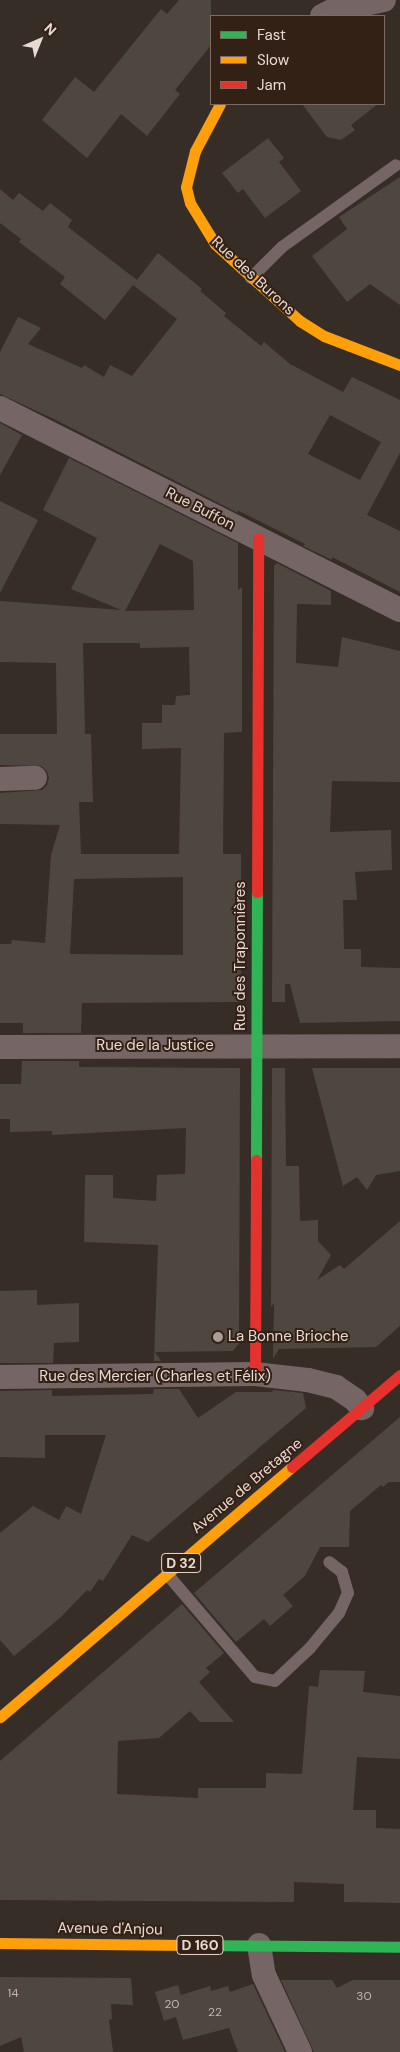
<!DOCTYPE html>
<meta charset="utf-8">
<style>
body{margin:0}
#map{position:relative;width:400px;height:2052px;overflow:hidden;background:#372d27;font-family:"DM Sans",sans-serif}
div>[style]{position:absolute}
.building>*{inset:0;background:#4e4740}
.lane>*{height:12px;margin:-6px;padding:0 6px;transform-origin:6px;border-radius:6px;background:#766565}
.street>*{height:24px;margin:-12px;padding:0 12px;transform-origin:12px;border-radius:12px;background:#766565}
.fast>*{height:11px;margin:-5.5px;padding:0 5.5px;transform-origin:5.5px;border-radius:5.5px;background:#30b455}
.slow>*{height:11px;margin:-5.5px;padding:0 5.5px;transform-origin:5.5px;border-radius:5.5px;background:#ff9f0a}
.jam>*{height:11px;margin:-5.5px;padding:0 5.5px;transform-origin:5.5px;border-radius:5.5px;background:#e5322d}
.dots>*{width:14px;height:14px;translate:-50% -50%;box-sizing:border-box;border:2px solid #342116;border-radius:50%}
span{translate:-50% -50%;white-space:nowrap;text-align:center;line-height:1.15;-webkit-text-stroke:4px #342116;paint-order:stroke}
.number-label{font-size:12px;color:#c1b5ae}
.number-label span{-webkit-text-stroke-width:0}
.shield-label span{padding:1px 4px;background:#342116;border:1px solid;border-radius:4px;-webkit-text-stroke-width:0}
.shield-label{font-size:14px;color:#e7dad3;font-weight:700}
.street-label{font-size:15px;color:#e7dad3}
.poi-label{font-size:15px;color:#e7dad3}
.left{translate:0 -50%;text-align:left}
.legend{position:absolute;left:210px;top:15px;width:175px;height:90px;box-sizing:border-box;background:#342116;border:1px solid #7c6b62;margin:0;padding:6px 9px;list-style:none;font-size:15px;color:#e7dad3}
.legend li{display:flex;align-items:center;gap:10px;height:25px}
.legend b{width:25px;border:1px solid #7c6b62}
.north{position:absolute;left:15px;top:15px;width:50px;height:50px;-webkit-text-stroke:4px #342116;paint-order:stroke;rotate:44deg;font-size:14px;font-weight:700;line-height:20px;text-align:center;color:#e7dad3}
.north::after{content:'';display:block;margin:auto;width:18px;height:22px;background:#e7dad3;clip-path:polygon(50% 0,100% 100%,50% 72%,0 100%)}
</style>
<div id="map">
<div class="building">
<div style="clip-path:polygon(179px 0,211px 0,211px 45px,175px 90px,180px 94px,147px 136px,121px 114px,87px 158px,42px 120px,75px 77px,94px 92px,161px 9px,167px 14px)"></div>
<div style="clip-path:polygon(302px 104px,378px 104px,351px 125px,355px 130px,341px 140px,327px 137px)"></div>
<div style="clip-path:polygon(268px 138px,284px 158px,279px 162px,301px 191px,265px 218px,243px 189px,238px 193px,222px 173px)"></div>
<div style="clip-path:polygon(400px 177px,400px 305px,370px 284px,347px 302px,312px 256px,347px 229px,339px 217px)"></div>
<div style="clip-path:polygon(evenodd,0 189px,13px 200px,19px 193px,43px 211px,50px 203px,72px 220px,68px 227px,137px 280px,158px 253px,202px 289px,200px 291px,226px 313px,224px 316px,261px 346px,264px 342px,290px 364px,343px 392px,352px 377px,400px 400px,400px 453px,367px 515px,400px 531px,400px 592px,332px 557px,332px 560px,303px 546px,305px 544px,237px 510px,238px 513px,56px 420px,0 394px,0 352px,18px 317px,41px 328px,28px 344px,82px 368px,84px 365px,104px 377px,110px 365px,132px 376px,177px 319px,133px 285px,105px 320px,60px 284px,65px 277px,19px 242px,21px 239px,0 223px,0 189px,330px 415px,381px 442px,360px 480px,308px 454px,330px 415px)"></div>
<div style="clip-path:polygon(0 423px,22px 435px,0 475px)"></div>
<div style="clip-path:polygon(evenodd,69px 458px,238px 543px,238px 590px,242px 587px,242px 732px,224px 733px,223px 854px,241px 854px,241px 1002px,82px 1003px,81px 1033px,23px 1033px,23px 1023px,0 1023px,0 944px,11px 944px,12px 940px,45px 943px,51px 855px,60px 825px,0 824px,0 793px,42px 790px,47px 785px,49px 778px,47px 771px,41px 766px,0 765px,0 734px,57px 734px,56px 663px,0 662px,0 601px,121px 610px,71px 589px,97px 538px,43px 510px,69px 458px,160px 544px,193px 561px,194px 610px,125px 611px,160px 544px,69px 458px,83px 643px,140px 643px,140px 648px,189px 647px,190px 695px,176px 696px,175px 705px,162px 705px,162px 723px,142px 723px,142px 749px,181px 748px,179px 854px,81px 854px,79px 802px,93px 802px,91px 734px,85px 734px,83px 643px,69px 458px,183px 877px,183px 955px,70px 954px,74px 879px,183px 877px)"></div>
<div style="clip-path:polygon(0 501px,38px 520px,0 593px)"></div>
<div style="clip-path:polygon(277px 563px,331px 591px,331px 605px,297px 604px,296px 663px,338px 667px,342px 637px,400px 651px,400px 782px,332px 781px,330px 832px,391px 830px,392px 870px,355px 872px,357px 900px,343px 900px,344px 949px,361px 949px,361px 967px,400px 968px,400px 1021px,300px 1023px,290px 984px,285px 984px,285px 1002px,272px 1002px,274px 566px)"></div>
<div style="clip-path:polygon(22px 1061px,79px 1061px,79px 1067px,240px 1068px,239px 1343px,233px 1351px,155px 1352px,161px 1361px,154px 1361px,158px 1245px,84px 1242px,85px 1175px,113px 1175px,113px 1198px,156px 1201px,157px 1175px,185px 1174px,186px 1128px,52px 1135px,52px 1131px,10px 1132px,10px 1119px,0 1119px,0 1084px,21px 1084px)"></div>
<div style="clip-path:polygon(272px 1068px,285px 1068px,286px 1166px,299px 1166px,300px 1221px,318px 1220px,318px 1241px,331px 1255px,317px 1280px,340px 1265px,344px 1269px,400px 1221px,400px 1326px,376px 1347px,279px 1349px,273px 1359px,274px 1303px,271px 1307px)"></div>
<div style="clip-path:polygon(312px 1068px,400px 1068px,400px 1171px,376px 1175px,367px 1190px,357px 1177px,343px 1186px)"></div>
<div style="clip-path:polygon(37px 1290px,37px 1305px,79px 1303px,79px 1342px,54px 1343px,53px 1363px,0 1363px,0 1291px)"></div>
<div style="clip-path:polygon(154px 1389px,179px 1389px,198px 1418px,236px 1392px,272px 1392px,273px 1390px,303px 1393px,306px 1408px,148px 1542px,132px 1535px,103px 1581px,99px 1579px,90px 1592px,87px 1590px,60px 1618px,14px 1656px,0 1640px,0 1533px,33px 1506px,59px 1520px,66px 1506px,81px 1514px,106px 1435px,45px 1435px,45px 1458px,0 1457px,0 1391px,52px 1390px,52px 1396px,153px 1394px)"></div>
<div style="clip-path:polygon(400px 1417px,400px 1482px,389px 1482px,383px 1487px,381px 1485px,350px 1511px,349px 1547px,320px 1547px,305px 1576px,283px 1595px,293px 1606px,270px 1626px,264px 1619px,236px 1642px,194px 1593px)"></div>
<div style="clip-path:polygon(182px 1604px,224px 1653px,206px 1668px,210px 1672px,199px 1682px,234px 1722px,200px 1722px,190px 1711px,159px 1738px,118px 1741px,117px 1794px,198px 1798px,198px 1788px,266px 1788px,266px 1773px,302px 1774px,309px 1686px,318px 1687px,320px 1670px,365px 1671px,363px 1692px,400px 1696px,400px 1759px,357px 1757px,353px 1810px,376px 1810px,376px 1828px,400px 1829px,400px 1903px,344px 1902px,344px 1884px,294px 1882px,294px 1902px,0 1900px,0 1761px)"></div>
<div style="clip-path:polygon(0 1977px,131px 1978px,133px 2005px,111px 2004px,112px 2019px,109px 2020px,113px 2052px,24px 2052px,21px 2037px,0 2046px)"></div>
<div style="clip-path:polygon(281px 1980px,332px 1980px,337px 1988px,353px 1980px,400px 1980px,400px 2052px,314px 2052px)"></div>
<div style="clip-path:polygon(253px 1984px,285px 2052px,238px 2052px,229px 2028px,183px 2040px,176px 2017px,164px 2021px,155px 1992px,178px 1985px,181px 1995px,210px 1986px,211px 1991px,228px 1986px,230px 1992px)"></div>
</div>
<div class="lane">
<div style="left:251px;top:278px;width:44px;rotate:-45deg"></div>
<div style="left:282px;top:247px;width:140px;rotate:-35.7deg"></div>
<div style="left:167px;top:1574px;width:135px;rotate:49.5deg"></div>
<div style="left:255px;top:1677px;width:20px;rotate:11deg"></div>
<div style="left:275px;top:1681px;width:48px;rotate:-43.3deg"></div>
<div style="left:310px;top:1648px;width:45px;rotate:-50.4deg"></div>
<div style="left:339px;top:1613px;width:22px;rotate:-66deg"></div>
<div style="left:348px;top:1593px;width:22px;rotate:-106deg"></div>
<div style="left:342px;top:1572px;width:16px;rotate:-142deg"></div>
</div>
<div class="street">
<div style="left:322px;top:16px;width:11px;rotate:-27deg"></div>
<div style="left:332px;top:11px;width:53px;rotate:-11.9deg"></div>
<div style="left:0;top:408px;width:448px;rotate:26.8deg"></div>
<div style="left:0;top:779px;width:35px;rotate:-2deg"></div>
<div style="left:0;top:1047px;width:400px;rotate:-0.1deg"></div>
<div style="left:0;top:1377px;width:255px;rotate:-0.7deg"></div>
<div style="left:255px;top:1374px;width:53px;rotate:6.5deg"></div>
<div style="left:308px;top:1380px;width:29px;rotate:14deg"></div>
<div style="left:336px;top:1387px;width:23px;rotate:34deg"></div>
<div style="left:355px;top:1400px;width:11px;rotate:49deg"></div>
<div style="left:259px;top:1945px;width:30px;rotate:81deg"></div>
<div style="left:264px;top:1975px;width:85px;rotate:64.9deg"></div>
</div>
<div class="fast">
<div style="left:256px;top:1160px;width:268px;rotate:-89.8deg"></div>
<div style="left:188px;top:1945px;width:212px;rotate:0.5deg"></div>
</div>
<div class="slow">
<div style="left:220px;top:104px;width:53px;rotate:118deg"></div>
<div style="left:195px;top:151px;width:37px;rotate:104deg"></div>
<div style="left:186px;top:187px;width:16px;rotate:76deg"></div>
<div style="left:190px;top:203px;width:48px;rotate:58.6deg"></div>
<div style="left:215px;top:244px;width:115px;rotate:42.2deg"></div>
<div style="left:300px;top:321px;width:28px;rotate:32deg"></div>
<div style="left:324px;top:336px;width:81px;rotate:20.9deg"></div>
<div style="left:0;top:1717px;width:384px;rotate:-40.6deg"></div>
<div style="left:0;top:1943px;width:188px;rotate:0.6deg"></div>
</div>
<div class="jam">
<div style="left:257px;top:892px;width:354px;rotate:-89.8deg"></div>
<div style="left:255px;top:1374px;width:214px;rotate:-89.7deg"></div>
<div style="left:292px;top:1467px;width:142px;rotate:-40.4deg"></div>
</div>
<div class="dots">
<div style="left:218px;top:1337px;background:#a99d97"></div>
</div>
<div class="number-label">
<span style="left:13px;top:1994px">14</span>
<span style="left:364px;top:1997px">30</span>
<span style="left:172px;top:2005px">20</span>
<span style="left:215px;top:2013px">22</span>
</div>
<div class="shield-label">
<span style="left:181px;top:1563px">D 32</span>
<span style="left:200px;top:1945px">D 160</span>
</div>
<div class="street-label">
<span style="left:253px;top:276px;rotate:43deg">Rue des Burons</span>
<span style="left:200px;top:509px;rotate:27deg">Rue Buffon</span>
<span style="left:241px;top:956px;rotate:-90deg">Rue des Traponnières</span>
<span style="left:155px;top:1046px">Rue de la Justice</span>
<span style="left:155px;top:1377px">Rue des Mercier (Charles et Félix)</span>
<span style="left:247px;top:1486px;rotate:-40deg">Avenue de Bretagne</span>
<span style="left:110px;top:1929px;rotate:1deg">Avenue d'Anjou</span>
</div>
<div class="poi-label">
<span class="left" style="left:228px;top:1337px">La Bonne Brioche</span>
</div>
<ul class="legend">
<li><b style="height:6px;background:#30b455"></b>Fast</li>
<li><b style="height:6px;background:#ff9f0a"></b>Slow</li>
<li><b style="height:6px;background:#e5322d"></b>Jam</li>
</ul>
<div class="north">N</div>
</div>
